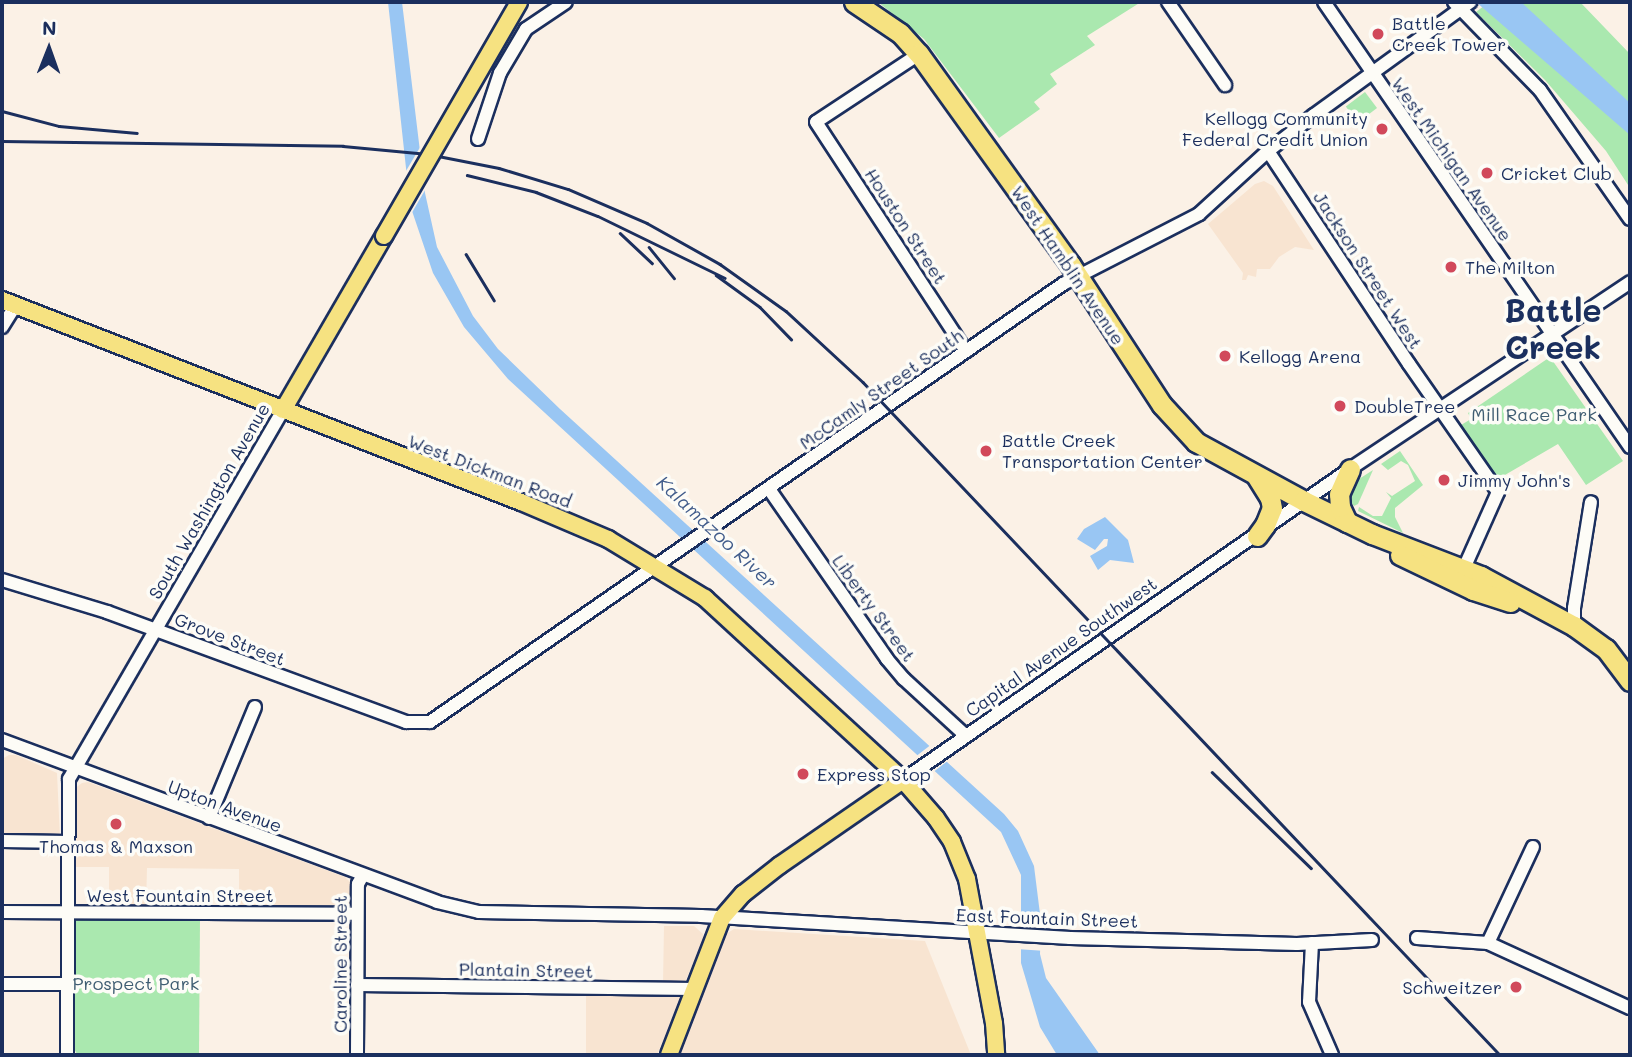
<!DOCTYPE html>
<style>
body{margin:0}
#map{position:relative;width:1632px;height:1057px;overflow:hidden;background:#fbf1e6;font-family:Mali,sans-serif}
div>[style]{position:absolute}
.built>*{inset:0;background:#f8e4d1}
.green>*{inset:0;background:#aae8af;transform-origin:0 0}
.water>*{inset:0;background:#99c6f3}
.pier>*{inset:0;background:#fbf1e6;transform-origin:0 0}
.roads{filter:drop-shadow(2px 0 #1b2f5e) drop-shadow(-2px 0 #1b2f5e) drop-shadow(0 2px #1b2f5e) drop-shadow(0 -2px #1b2f5e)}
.minor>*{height:12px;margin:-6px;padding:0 6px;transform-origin:6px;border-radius:6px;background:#fdfcf7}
.major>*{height:16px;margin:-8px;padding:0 8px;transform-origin:8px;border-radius:8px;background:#f6e281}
.highway>*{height:19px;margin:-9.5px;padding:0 9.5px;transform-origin:9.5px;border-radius:9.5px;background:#f6e281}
.rail>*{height:2.5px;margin:-1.25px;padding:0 1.25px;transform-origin:1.25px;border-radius:1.25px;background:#1b2f5e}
.bridges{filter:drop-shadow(2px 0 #1b2f5e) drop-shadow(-2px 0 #1b2f5e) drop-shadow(0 2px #1b2f5e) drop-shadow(0 -2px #1b2f5e)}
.major-bridge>*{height:16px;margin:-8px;padding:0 8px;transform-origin:8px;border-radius:8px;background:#f6e281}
.dots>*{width:19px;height:19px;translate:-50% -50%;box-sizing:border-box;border:4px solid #fdfcf7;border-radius:50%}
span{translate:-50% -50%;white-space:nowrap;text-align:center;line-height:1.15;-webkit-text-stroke:7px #fdfcf7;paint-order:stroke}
.poi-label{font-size:18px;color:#1b2f5e}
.left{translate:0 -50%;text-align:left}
.right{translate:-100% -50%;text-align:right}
.street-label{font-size:18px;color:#1b2f5e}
.park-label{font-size:18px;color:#3f5d72}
.water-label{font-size:19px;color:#415c8b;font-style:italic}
.town-label{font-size:32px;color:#1b2f5e;font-weight:700}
.frame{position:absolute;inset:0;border:4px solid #1b2f5e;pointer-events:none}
.north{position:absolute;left:14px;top:14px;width:70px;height:70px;-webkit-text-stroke:5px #fdfcf7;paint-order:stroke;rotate:1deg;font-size:19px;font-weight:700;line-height:28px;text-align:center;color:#1b2f5e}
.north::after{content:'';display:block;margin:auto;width:24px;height:32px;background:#1b2f5e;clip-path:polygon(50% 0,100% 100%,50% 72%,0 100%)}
</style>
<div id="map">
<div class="built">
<div style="clip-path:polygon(1264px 181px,1273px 186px,1314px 250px,1295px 247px,1279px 257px,1270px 269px,1257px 269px,1256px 277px,1248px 275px,1246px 280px,1242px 280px,1243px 273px,1208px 224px,1255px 184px)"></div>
<div style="clip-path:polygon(9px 755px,16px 755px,57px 773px,60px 838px,2px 838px,2px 759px)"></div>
<div style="clip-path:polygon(88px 782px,345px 877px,351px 883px,350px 904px,344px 908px,239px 907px,239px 869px,147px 868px,146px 907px,109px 906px,109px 867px,73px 867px,74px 789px,82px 783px)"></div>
<div style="clip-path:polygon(664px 926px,694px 926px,703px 934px,703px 941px,684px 984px,663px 984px)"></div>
<div style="clip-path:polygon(734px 929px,925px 941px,971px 1055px,680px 1055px,726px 934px)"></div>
<div style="clip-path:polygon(586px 991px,679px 994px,680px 1000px,657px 1055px,586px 1055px)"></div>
</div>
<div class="green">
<div style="clip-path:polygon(878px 2px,1141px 2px,1087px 36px,1095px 45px,1050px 74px,1057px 84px,1034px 102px,1040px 109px,999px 138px,924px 39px)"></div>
<div style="clip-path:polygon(1489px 2px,1580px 2px,1630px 54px,1630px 188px,1606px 151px,1545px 80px,1476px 12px)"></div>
<div style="left:1365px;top:92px;width:20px;height:24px;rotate:53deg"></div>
<div style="clip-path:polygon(1550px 357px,1623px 461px,1586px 485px,1558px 444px,1498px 479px,1461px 425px,1471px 419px,1468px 413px)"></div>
<div style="clip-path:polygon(1400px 451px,1423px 485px,1395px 508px,1395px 517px,1403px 533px,1358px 511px,1359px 507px,1373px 516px,1382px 516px,1391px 498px,1386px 492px,1392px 496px,1415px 481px,1408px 465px,1401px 461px,1388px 470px,1381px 464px)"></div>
<div style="clip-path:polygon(1373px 470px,1358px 504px,1354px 506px,1349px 500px,1350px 492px,1359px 479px)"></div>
<div style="clip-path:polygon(79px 918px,200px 919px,199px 1055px,77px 1054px,72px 1045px,74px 922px)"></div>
</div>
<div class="water">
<div style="clip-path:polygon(388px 2px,402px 2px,425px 193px,437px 247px,473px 316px,498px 349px,560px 409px,1004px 814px,1018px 831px,1034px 866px,1041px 922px,1040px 954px,1046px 978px,1100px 1055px,1057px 1055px,1040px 1027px,1021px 963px,1021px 875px,1001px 832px,508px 379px,464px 327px,433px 273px,410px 205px)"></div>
<div style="clip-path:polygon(1476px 2px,1521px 2px,1630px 103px,1630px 135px)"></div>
<div style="clip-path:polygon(1105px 517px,1128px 540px,1134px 563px,1110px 560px,1098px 570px,1090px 556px,1107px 546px,1108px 539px,1104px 539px,1095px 550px,1077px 539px,1084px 529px)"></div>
</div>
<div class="pier">
<div style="clip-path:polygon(422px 144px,428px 185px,410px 216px,403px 176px)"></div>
<div style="clip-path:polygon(932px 744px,949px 760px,932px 773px,915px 757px)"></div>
<div style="left:1018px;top:923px;width:26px;height:26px;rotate:4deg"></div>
</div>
<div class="roads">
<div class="minor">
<div style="left:1168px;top:2px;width:101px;rotate:55.5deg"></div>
<div style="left:1324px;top:2px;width:540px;rotate:55.49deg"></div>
<div style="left:1454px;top:2px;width:123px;rotate:45.7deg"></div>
<div style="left:1540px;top:90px;width:157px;rotate:55.1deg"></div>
<div style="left:919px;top:54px;width:123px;rotate:146.6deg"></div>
<div style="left:816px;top:122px;width:274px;rotate:56.8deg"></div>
<div style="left:478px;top:139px;width:70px;rotate:-71.6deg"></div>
<div style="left:500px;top:73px;width:51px;rotate:-59.4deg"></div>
<div style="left:526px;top:29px;width:48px;rotate:-34deg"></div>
<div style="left:1268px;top:151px;width:255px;rotate:56.5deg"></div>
<div style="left:1409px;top:364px;width:156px;rotate:55.2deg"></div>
<div style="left:1498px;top:492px;width:89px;rotate:114deg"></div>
<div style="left:2px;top:327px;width:26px;rotate:-58deg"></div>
<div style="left:769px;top:489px;width:207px;rotate:55.2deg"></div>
<div style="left:887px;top:659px;width:26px;rotate:50deg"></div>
<div style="left:904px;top:679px;width:84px;rotate:42.6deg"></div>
<div style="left:2px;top:580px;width:110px;rotate:16.9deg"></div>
<div style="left:107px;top:612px;width:319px;rotate:20.2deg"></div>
<div style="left:406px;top:722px;width:24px"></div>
<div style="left:430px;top:722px;width:770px;rotate:-34.68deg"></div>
<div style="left:1063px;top:284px;width:153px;rotate:-27.2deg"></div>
<div style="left:1199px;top:214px;width:93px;rotate:-42.4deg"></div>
<div style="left:1268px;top:151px;width:58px;rotate:-38deg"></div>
<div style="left:1314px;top:115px;width:193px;rotate:-35.9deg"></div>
<div style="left:1574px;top:626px;width:18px;rotate:-90deg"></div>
<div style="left:1574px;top:608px;width:107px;rotate:-80.9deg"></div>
<div style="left:2px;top:740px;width:464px;rotate:20.4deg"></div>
<div style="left:437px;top:902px;width:43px;rotate:13.4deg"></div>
<div style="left:479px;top:912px;width:222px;rotate:1deg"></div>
<div style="left:701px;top:916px;width:370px;rotate:3.4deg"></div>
<div style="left:1070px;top:938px;width:227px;rotate:1.5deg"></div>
<div style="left:1297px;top:944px;width:75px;rotate:-3.1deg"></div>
<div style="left:903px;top:780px;width:545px;rotate:-34.83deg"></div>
<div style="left:1350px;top:469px;width:337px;rotate:-33.7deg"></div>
<div style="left:209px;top:818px;width:120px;rotate:-67.5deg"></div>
<div style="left:2px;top:841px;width:66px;rotate:0.9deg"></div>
<div style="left:2px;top:912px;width:355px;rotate:0.3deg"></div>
<div style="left:1417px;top:938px;width:71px;rotate:4deg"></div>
<div style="left:1488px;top:943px;width:156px;rotate:24.6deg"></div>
<div style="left:1312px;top:943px;width:59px;rotate:92.9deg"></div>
<div style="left:1309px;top:1002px;width:58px;rotate:66.5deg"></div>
<div style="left:1488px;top:943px;width:106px;rotate:-64.9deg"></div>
<div style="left:2px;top:984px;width:65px"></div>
<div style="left:357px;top:985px;width:337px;rotate:0.7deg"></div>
<div style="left:67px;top:1055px;width:276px;rotate:-89.6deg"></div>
<div style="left:69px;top:779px;width:427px;rotate:-59.9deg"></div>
<div style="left:357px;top:1055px;width:171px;rotate:-89.7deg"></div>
<div style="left:358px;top:884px;width:10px;rotate:-61deg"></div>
</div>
<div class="major">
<div style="left:2px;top:300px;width:557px;rotate:21.27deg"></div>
<div style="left:521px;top:502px;width:95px;rotate:23deg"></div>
<div style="left:608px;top:539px;width:114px;rotate:31.3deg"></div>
<div style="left:705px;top:598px;width:269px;rotate:42.6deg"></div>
<div style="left:903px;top:780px;width:50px;rotate:49deg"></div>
<div style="left:936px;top:818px;width:29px;rotate:56deg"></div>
<div style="left:952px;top:842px;width:40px;rotate:68deg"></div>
<div style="left:967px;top:879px;width:147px;rotate:79.4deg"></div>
<div style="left:994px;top:1023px;width:32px;rotate:86deg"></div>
<div style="left:283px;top:410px;width:201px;rotate:-59.9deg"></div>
<div style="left:669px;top:1055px;width:147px;rotate:-68.9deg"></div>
<div style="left:722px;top:918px;width:32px;rotate:-49deg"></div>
<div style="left:743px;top:894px;width:47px;rotate:-38.1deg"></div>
<div style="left:780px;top:865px;width:150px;rotate:-34.6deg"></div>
</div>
<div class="highway">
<div style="left:854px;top:2px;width:55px;rotate:34deg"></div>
<div style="left:900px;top:33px;width:28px;rotate:48deg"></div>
<div style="left:919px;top:54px;width:259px;rotate:54.3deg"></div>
<div style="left:1070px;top:264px;width:168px;rotate:56.9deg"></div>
<div style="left:1162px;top:405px;width:50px;rotate:47.4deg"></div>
<div style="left:1196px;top:442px;width:123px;rotate:28.6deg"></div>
<div style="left:1304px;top:501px;width:76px;rotate:25.9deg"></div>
<div style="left:1372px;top:534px;width:117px;rotate:21.1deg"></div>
<div style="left:1481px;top:576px;width:106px;rotate:28.3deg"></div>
<div style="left:1574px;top:626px;width:39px;rotate:36deg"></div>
<div style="left:1606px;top:649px;width:40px;rotate:53deg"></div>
<div style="left:1347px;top:522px;width:17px;rotate:-115deg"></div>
<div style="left:1340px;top:507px;width:13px;rotate:-94deg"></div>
<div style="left:1339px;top:494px;width:27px;rotate:-66deg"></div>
<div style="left:1257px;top:536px;width:14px;rotate:-54deg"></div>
<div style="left:1265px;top:525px;width:18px;rotate:-68deg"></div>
<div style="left:1272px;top:508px;width:10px;rotate:-101deg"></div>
<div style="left:1270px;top:498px;width:25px;rotate:-122deg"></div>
<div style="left:1400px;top:555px;width:81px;rotate:25.6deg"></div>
<div style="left:1473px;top:590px;width:39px;rotate:18deg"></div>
</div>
</div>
<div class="rail">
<div style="left:2px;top:111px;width:59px;rotate:14.7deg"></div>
<div style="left:59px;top:126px;width:78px;rotate:5.1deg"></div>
<div style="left:2px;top:141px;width:341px;rotate:0.8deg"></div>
<div style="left:343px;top:146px;width:85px;rotate:5.4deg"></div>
<div style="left:428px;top:154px;width:72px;rotate:11.2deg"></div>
<div style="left:499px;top:168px;width:72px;rotate:16.9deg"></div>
<div style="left:568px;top:189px;width:86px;rotate:23.3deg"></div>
<div style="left:647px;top:223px;width:84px;rotate:29.3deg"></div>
<div style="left:720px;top:264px;width:81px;rotate:35.5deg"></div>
<div style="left:786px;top:311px;width:105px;rotate:42.7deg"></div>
<div style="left:863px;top:382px;width:927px;rotate:46.57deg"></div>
<div style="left:467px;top:175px;width:71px;rotate:13.8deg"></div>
<div style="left:536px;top:192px;width:66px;rotate:21.2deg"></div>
<div style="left:598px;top:216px;width:141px;rotate:26deg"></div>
<div style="left:620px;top:233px;width:44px;rotate:43.2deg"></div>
<div style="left:649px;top:247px;width:40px;rotate:51deg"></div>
<div style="left:466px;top:254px;width:54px;rotate:58.7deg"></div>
<div style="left:716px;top:275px;width:54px;rotate:36deg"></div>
<div style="left:760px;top:307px;width:45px;rotate:45.9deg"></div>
<div style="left:1212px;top:772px;width:138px;rotate:44.1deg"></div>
</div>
<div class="bridges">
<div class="major-bridge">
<div style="left:384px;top:236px;width:270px;rotate:-60deg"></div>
</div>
</div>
<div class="dots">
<div style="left:1378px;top:34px;background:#d1495b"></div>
<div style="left:1382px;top:129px;background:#d1495b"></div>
<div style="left:1487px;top:173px;background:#d1495b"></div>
<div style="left:1451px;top:267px;background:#d1495b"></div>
<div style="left:1225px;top:356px;background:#d1495b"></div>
<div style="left:1340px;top:406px;background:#d1495b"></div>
<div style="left:986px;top:451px;background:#d1495b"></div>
<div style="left:1444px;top:480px;background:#d1495b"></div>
<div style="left:803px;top:774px;background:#d1495b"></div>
<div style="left:116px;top:824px;background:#d1495b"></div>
<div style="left:1516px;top:987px;background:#d1495b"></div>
</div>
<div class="poi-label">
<span class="left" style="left:1392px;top:34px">Battle<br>Creek Tower</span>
<span class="right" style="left:1368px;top:129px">Kellogg Community<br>Federal Credit Union</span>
<span class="left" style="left:1501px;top:173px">Cricket Club</span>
<span class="left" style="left:1465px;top:267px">The Milton</span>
<span class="left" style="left:1239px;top:356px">Kellogg Arena</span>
<span class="left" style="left:1354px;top:406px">DoubleTree</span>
<span class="left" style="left:1002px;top:451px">Battle Creek<br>Transportation Center</span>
<span class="left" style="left:1458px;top:480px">Jimmy John's</span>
<span class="left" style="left:817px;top:774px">Express Stop</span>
<span style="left:116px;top:846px">Thomas &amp; Maxson</span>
<span class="right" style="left:1502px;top:987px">Schweitzer</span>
</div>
<div class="street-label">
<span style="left:1452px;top:159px;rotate:55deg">West Michigan Avenue</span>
<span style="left:906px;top:226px;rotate:57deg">Houston Street</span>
<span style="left:1068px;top:265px;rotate:56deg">West Hamblin Avenue</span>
<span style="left:1368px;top:270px;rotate:57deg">Jackson Street West</span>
<span style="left:881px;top:389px;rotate:-35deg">McCamly Street South</span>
<span style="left:490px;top:471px;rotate:21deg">West Dickman Road</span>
<span style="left:209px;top:501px;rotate:-60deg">South Washington Avenue</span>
<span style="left:874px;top:608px;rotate:54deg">Liberty Street</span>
<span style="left:230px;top:639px;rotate:21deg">Grove Street</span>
<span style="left:1061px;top:647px;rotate:-35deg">Capital Avenue Southwest</span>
<span style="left:225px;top:806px;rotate:20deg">Upton Avenue</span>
<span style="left:180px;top:895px">West Fountain Street</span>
<span style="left:1047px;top:918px;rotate:2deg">East Fountain Street</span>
<span style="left:340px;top:964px;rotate:-90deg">Caroline Street</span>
<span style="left:526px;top:970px;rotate:1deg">Plantain Street</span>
</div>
<div class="park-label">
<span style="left:1534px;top:414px">Mill Race Park</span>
<span style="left:136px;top:983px">Prospect Park</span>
</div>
<div class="water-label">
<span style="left:717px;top:532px;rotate:43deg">Kalamazoo River</span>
</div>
<div class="town-label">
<span style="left:1553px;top:328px">Battle<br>Creek</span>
</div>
<div class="frame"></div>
<div class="north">N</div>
</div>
